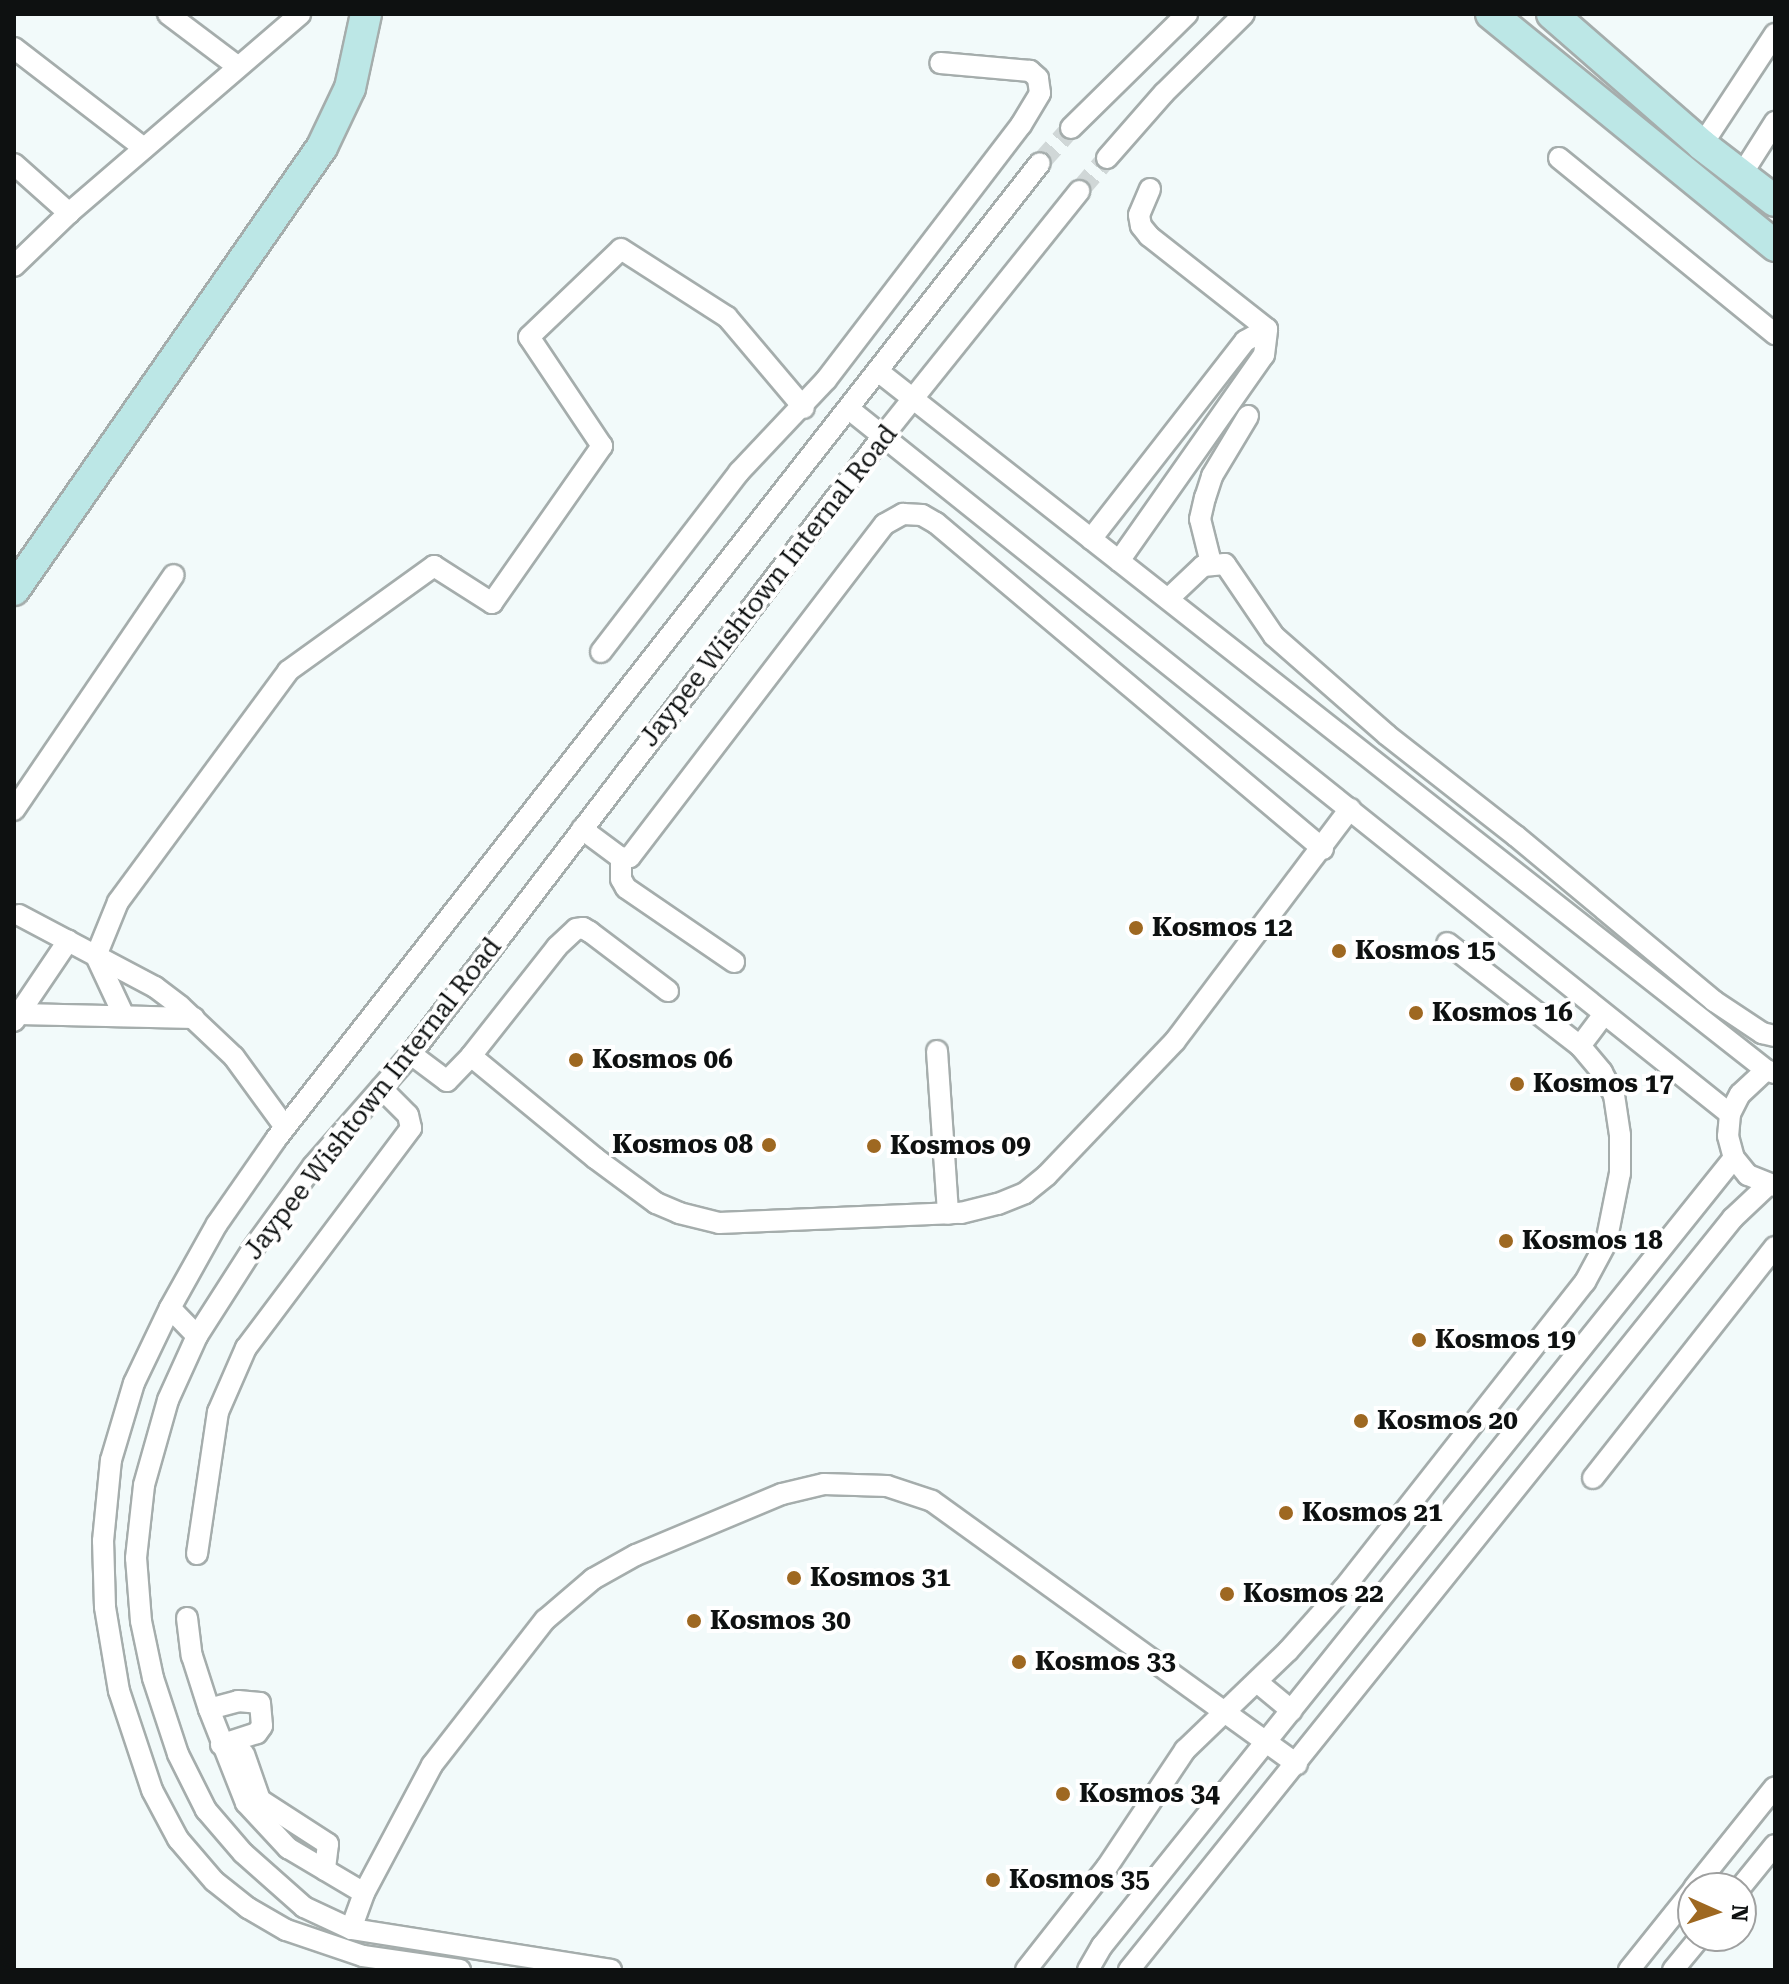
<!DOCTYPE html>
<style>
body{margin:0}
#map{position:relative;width:1789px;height:1984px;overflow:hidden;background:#f2fafa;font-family:"Roboto Serif",serif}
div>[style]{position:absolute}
.street-tunnel>*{height:20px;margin-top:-10px;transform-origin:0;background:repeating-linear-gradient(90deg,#d0d7d7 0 20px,transparent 0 30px)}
.roads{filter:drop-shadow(2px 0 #a5adac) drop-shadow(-2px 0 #a5adac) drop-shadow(0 2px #a5adac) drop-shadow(0 -2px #a5adac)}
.street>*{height:20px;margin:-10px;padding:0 10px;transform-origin:10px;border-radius:10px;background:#fff}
.secondary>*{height:30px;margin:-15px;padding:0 15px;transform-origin:15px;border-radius:15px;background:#bce7e6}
.dots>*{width:22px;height:22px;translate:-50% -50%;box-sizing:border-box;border:4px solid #fff;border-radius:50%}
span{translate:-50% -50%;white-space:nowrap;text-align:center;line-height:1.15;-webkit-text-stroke:8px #fff;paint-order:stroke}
.street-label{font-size:26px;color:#0e1111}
.poi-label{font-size:26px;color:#0e1111;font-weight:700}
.left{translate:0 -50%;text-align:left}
.right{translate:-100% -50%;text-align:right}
.frame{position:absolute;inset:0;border:16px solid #0e1111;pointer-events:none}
.north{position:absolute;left:1677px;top:1872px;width:80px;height:80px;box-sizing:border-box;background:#fff;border:2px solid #9fa0a0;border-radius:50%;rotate:93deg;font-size:22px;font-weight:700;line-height:32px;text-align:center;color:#0e1111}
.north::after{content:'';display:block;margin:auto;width:28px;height:36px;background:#9e6821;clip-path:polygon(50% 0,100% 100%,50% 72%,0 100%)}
</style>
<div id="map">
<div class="street-tunnel">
<div style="left:1040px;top:163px;width:47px;rotate:-48.5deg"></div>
<div style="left:1079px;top:191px;width:43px;rotate:-49.7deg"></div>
</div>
<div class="roads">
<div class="street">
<div style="left:168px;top:14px;width:86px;rotate:37deg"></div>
<div style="left:14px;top:48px;width:164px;rotate:37.6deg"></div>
<div style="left:1071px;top:128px;width:163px;rotate:-44.5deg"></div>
<div style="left:1702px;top:145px;width:133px;rotate:-56.7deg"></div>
<div style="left:1107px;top:158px;width:86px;rotate:-48.8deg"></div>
<div style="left:1164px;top:93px;width:112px;rotate:-44.6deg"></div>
<div style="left:1559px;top:158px;width:279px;rotate:39.2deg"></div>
<div style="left:14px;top:164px;width:74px;rotate:41.7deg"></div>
<div style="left:1742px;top:174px;width:62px;rotate:-57.6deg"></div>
<div style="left:1150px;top:189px;width:28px;rotate:113deg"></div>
<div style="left:1139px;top:215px;width:11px;rotate:80deg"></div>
<div style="left:1141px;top:226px;width:13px;rotate:51deg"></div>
<div style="left:1149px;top:236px;width:150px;rotate:38.2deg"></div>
<div style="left:14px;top:266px;width:76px;rotate:-43.9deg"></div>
<div style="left:69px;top:213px;width:305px;rotate:-40.7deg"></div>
<div style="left:879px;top:372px;width:1129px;rotate:38.2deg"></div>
<div style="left:849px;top:409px;width:1128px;rotate:38.67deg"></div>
<div style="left:1091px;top:539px;width:251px;rotate:-52.1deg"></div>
<div style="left:1245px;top:341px;width:25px;rotate:-29deg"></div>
<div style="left:1119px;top:561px;width:252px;rotate:-54.9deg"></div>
<div style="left:1264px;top:355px;width:26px;rotate:-83deg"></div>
<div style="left:1211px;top:563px;width:45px;rotate:-104deg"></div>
<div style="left:1200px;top:519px;width:22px;rotate:-77deg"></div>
<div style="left:1205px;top:498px;width:23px;rotate:-72deg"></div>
<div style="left:1212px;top:476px;width:70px;rotate:-59deg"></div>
<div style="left:1168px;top:599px;width:48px;rotate:-43.3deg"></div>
<div style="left:1203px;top:566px;width:22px;rotate:-5deg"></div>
<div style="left:1225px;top:564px;width:87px;rotate:55.8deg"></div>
<div style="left:1274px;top:636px;width:150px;rotate:41.2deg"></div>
<div style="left:1387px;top:735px;width:164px;rotate:38.1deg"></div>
<div style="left:1516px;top:836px;width:258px;rotate:39.8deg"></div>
<div style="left:1714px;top:1001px;width:58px;rotate:33.7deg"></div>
<div style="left:1762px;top:1033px;width:13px;rotate:13deg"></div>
<div style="left:601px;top:652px;width:227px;rotate:-52.5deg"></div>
<div style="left:739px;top:472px;width:127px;rotate:-46.6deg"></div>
<div style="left:826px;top:380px;width:321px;rotate:-52.6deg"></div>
<div style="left:1021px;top:125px;width:37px;rotate:-59deg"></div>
<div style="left:1040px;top:93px;width:15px;rotate:-98deg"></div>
<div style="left:1038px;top:78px;width:11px;rotate:-139deg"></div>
<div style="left:1030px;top:71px;width:90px;rotate:-174.9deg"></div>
<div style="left:14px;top:810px;width:284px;rotate:-55.8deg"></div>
<div style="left:582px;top:829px;width:49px;rotate:36.6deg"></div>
<div style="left:621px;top:858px;width:9px;rotate:-6deg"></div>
<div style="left:630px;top:857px;width:419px;rotate:-52.6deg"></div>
<div style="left:885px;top:524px;width:21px;rotate:-29deg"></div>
<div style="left:903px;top:514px;width:19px;rotate:3deg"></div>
<div style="left:922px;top:515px;width:16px;rotate:30deg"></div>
<div style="left:936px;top:523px;width:506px;rotate:40.11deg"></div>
<div style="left:621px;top:858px;width:21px;rotate:90deg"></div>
<div style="left:621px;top:879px;width:10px;rotate:61deg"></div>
<div style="left:626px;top:888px;width:131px;rotate:34.4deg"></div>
<div style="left:19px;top:915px;width:154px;rotate:27.9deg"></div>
<div style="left:155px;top:987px;width:31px;rotate:37deg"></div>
<div style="left:180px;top:1006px;width:74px;rotate:43.4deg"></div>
<div style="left:234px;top:1057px;width:87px;rotate:53.9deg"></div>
<div style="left:668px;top:991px;width:98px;rotate:-142.9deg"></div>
<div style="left:590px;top:932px;width:8px;rotate:-150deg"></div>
<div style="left:583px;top:928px;width:7px;rotate:172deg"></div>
<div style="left:576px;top:929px;width:26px;rotate:137deg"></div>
<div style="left:557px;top:947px;width:139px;rotate:128.3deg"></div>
<div style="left:471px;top:1056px;width:161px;rotate:39.4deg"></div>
<div style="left:595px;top:1158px;width:76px;rotate:36.4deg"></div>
<div style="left:656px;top:1203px;width:25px;rotate:23deg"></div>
<div style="left:679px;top:1213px;width:41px;rotate:14deg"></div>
<div style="left:719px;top:1223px;width:242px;rotate:-2.4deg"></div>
<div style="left:961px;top:1213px;width:38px;rotate:-14deg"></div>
<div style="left:998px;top:1204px;width:29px;rotate:-22deg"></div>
<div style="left:1025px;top:1193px;width:28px;rotate:-39deg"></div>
<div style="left:1047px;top:1175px;width:185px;rotate:-46.3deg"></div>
<div style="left:1175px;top:1041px;width:291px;rotate:-53deg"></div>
<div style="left:19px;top:1014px;width:175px;rotate:1.3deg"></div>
<div style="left:124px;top:1016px;width:66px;rotate:-115deg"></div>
<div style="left:96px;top:956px;width:58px;rotate:-67.8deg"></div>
<div style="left:118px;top:902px;width:287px;rotate:-53.6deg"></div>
<div style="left:288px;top:671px;width:180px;rotate:-35.7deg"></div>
<div style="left:434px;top:566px;width:69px;rotate:32.5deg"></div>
<div style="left:492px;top:603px;width:192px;rotate:-55deg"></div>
<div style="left:602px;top:446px;width:131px;rotate:-123.8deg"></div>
<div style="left:529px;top:337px;width:127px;rotate:-43.7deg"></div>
<div style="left:621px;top:249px;width:126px;rotate:32.7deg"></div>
<div style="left:727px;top:317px;width:119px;rotate:49.8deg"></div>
<div style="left:14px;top:1021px;width:97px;rotate:-56deg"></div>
<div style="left:1580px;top:1046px;width:40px;rotate:-53deg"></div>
<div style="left:937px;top:1051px;width:163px;rotate:86.1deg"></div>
<div style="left:411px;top:1054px;width:45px;rotate:36.9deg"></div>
<div style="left:447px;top:1081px;width:35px;rotate:-46deg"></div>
<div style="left:1775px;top:1073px;width:9px;rotate:-162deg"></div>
<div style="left:1766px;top:1070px;width:35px;rotate:137deg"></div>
<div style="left:1740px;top:1094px;width:22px;rotate:117deg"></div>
<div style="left:1730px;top:1114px;width:22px;rotate:95deg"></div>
<div style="left:1728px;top:1136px;width:23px;rotate:75deg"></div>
<div style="left:1734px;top:1158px;width:22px;rotate:51deg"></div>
<div style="left:1748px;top:1175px;width:29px;rotate:22deg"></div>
<div style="left:170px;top:1308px;width:39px;rotate:46deg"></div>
<div style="left:1593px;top:1478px;width:294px;rotate:-51.8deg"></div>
<div style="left:197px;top:1554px;width:144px;rotate:-81.6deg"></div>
<div style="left:218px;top:1412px;width:70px;rotate:-66.4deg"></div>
<div style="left:246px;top:1348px;width:275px;rotate:-53.1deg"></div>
<div style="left:411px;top:1128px;width:13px;rotate:-103deg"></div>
<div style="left:408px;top:1115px;width:38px;rotate:-135deg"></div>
<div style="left:187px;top:1618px;width:38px;rotate:83deg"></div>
<div style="left:192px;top:1656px;width:56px;rotate:72.2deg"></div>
<div style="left:209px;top:1709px;width:101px;rotate:68.5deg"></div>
<div style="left:246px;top:1803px;width:62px;rotate:47deg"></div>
<div style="left:288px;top:1848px;width:88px;rotate:30.6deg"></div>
<div style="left:1257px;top:1682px;width:45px;rotate:39.6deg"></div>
<div style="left:209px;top:1709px;width:30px;rotate:-15deg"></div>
<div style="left:238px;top:1701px;width:22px;rotate:5deg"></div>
<div style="left:260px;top:1703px;width:23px;rotate:85deg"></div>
<div style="left:262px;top:1726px;width:9px;rotate:126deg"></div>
<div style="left:257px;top:1733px;width:38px;rotate:162deg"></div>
<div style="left:244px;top:1754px;width:49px;rotate:70.8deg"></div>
<div style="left:260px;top:1800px;width:81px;rotate:32.9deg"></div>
<div style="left:328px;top:1844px;width:26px;rotate:97deg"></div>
<div style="left:1694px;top:1888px;width:129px;rotate:-51.3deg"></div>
<div style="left:1740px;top:1888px;width:55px;rotate:-50.9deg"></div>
<div style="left:351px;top:1929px;width:38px;rotate:-70deg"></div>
<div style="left:364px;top:1893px;width:145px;rotate:-62deg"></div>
<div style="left:432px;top:1765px;width:184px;rotate:-52.1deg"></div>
<div style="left:545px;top:1620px;width:63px;rotate:-40.5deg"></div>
<div style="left:593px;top:1579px;width:49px;rotate:-29.2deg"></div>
<div style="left:636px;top:1555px;width:158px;rotate:-22.7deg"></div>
<div style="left:782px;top:1494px;width:43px;rotate:-13.4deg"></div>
<div style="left:824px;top:1484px;width:63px;rotate:1.8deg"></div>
<div style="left:887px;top:1486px;width:47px;rotate:18.4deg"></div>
<div style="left:932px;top:1501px;width:450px;rotate:35.8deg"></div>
<div style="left:460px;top:1970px;width:98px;rotate:-171.8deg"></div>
<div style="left:363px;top:1956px;width:81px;rotate:-161.3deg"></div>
<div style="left:286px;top:1930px;width:44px;rotate:-149.9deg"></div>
<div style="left:248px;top:1908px;width:43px;rotate:-141.5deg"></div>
<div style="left:214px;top:1881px;width:55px;rotate:-130.6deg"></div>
<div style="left:178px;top:1839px;width:55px;rotate:-118deg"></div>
<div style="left:152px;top:1790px;width:104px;rotate:-108.4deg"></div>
<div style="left:119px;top:1691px;width:85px;rotate:-99.5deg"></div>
<div style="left:105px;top:1607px;width:66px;rotate:-91.7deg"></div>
<div style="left:103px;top:1541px;width:81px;rotate:-84.4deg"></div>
<div style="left:111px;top:1460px;width:80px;rotate:-73.4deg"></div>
<div style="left:134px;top:1383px;width:83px;rotate:-64.4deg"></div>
<div style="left:170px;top:1308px;width:96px;rotate:-60.8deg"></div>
<div style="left:217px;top:1224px;width:103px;rotate:-55.2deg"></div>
<div style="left:276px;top:1139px;width:1239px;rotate:-51.95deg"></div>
<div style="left:611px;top:1970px;width:263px;rotate:-171deg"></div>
<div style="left:351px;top:1929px;width:52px;rotate:-154.9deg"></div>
<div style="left:304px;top:1907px;width:81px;rotate:-138.5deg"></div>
<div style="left:243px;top:1853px;width:57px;rotate:-130.7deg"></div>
<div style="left:206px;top:1810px;width:63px;rotate:-116.6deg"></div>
<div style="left:178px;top:1754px;width:80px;rotate:-108.2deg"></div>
<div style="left:153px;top:1678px;width:58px;rotate:-101.9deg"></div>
<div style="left:141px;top:1621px;width:63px;rotate:-94.5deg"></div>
<div style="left:136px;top:1558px;width:73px;rotate:-83.7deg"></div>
<div style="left:144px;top:1485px;width:88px;rotate:-74.2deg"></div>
<div style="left:168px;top:1400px;width:70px;rotate:-65.6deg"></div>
<div style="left:197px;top:1336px;width:102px;rotate:-57.4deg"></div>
<div style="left:252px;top:1250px;width:104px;rotate:-54deg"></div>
<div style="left:313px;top:1166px;width:149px;rotate:-48.8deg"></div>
<div style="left:411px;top:1054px;width:778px;rotate:-52.63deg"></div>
<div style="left:883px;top:436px;width:314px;rotate:-51.3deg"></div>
<div style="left:1026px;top:1970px;width:131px;rotate:-51.8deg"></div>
<div style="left:1107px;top:1867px;width:141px;rotate:-56.3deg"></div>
<div style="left:1185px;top:1750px;width:143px;rotate:-43.9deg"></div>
<div style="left:1288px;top:1651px;width:84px;rotate:-48.4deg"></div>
<div style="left:1344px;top:1588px;width:390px;rotate:-51.8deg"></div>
<div style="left:1585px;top:1282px;width:44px;rotate:-61.7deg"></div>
<div style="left:1606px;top:1243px;width:71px;rotate:-78.7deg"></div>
<div style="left:1620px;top:1173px;width:38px;rotate:-90deg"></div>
<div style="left:1620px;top:1135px;width:40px;rotate:-98.5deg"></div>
<div style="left:1614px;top:1095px;width:26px;rotate:-118deg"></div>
<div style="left:1602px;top:1072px;width:34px;rotate:-130deg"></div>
<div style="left:1580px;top:1046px;width:168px;rotate:-142.2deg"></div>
<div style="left:1088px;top:1970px;width:28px;rotate:-60deg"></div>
<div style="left:1102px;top:1946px;width:1010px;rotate:-51.27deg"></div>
<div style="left:1129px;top:1970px;width:965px;rotate:-51.23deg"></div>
<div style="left:1733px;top:1218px;width:48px;rotate:-43.3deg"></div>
<div style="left:1629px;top:1970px;width:102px;rotate:-51.3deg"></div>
<div style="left:1673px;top:1970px;width:44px;rotate:-50.5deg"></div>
</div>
<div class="secondary">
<div style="left:1491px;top:14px;width:367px;rotate:39.2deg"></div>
<div style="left:1552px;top:14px;width:199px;rotate:41.1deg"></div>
<div style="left:1702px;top:145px;width:92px;rotate:37.5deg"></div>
<div style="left:14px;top:590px;width:540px;rotate:-55.19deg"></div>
<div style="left:322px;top:147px;width:65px;rotate:-64.6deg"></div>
<div style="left:350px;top:88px;width:76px;rotate:-77.8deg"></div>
</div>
</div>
<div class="dots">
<div style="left:1136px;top:928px;background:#9e6821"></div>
<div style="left:1339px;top:951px;background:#9e6821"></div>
<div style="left:1416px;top:1013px;background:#9e6821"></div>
<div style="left:576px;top:1060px;background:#9e6821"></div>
<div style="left:1517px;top:1084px;background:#9e6821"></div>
<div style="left:769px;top:1145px;background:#9e6821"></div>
<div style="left:874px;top:1146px;background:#9e6821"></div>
<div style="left:1506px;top:1241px;background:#9e6821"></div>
<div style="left:1419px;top:1340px;background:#9e6821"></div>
<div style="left:1361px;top:1421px;background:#9e6821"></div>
<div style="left:1286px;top:1513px;background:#9e6821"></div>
<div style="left:794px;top:1578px;background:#9e6821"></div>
<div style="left:1227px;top:1594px;background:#9e6821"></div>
<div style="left:694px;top:1621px;background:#9e6821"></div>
<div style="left:1019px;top:1662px;background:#9e6821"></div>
<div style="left:1063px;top:1794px;background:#9e6821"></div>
<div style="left:993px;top:1880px;background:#9e6821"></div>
</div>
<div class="street-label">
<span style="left:769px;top:586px;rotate:-52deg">Jaypee Wishtown Internal Road</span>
<span style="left:373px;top:1099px;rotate:-52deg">Jaypee Wishtown Internal Road</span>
</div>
<div class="poi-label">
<span class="left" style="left:1152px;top:928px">Kosmos 12</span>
<span class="left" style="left:1355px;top:951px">Kosmos 15</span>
<span class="left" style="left:1432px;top:1013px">Kosmos 16</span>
<span class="left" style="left:592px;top:1060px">Kosmos 06</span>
<span class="left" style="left:1533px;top:1084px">Kosmos 17</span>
<span class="right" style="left:753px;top:1145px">Kosmos 08</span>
<span class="left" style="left:890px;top:1146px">Kosmos 09</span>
<span class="left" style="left:1522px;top:1241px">Kosmos 18</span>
<span class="left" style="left:1435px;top:1340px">Kosmos 19</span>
<span class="left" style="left:1377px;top:1421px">Kosmos 20</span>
<span class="left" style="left:1302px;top:1513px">Kosmos 21</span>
<span class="left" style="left:810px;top:1578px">Kosmos 31</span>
<span class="left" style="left:1243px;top:1594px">Kosmos 22</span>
<span class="left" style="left:710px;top:1621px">Kosmos 30</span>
<span class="left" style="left:1035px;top:1662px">Kosmos 33</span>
<span class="left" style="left:1079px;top:1794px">Kosmos 34</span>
<span class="left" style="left:1009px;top:1880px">Kosmos 35</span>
</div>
<div class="frame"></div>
<div class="north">N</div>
</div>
